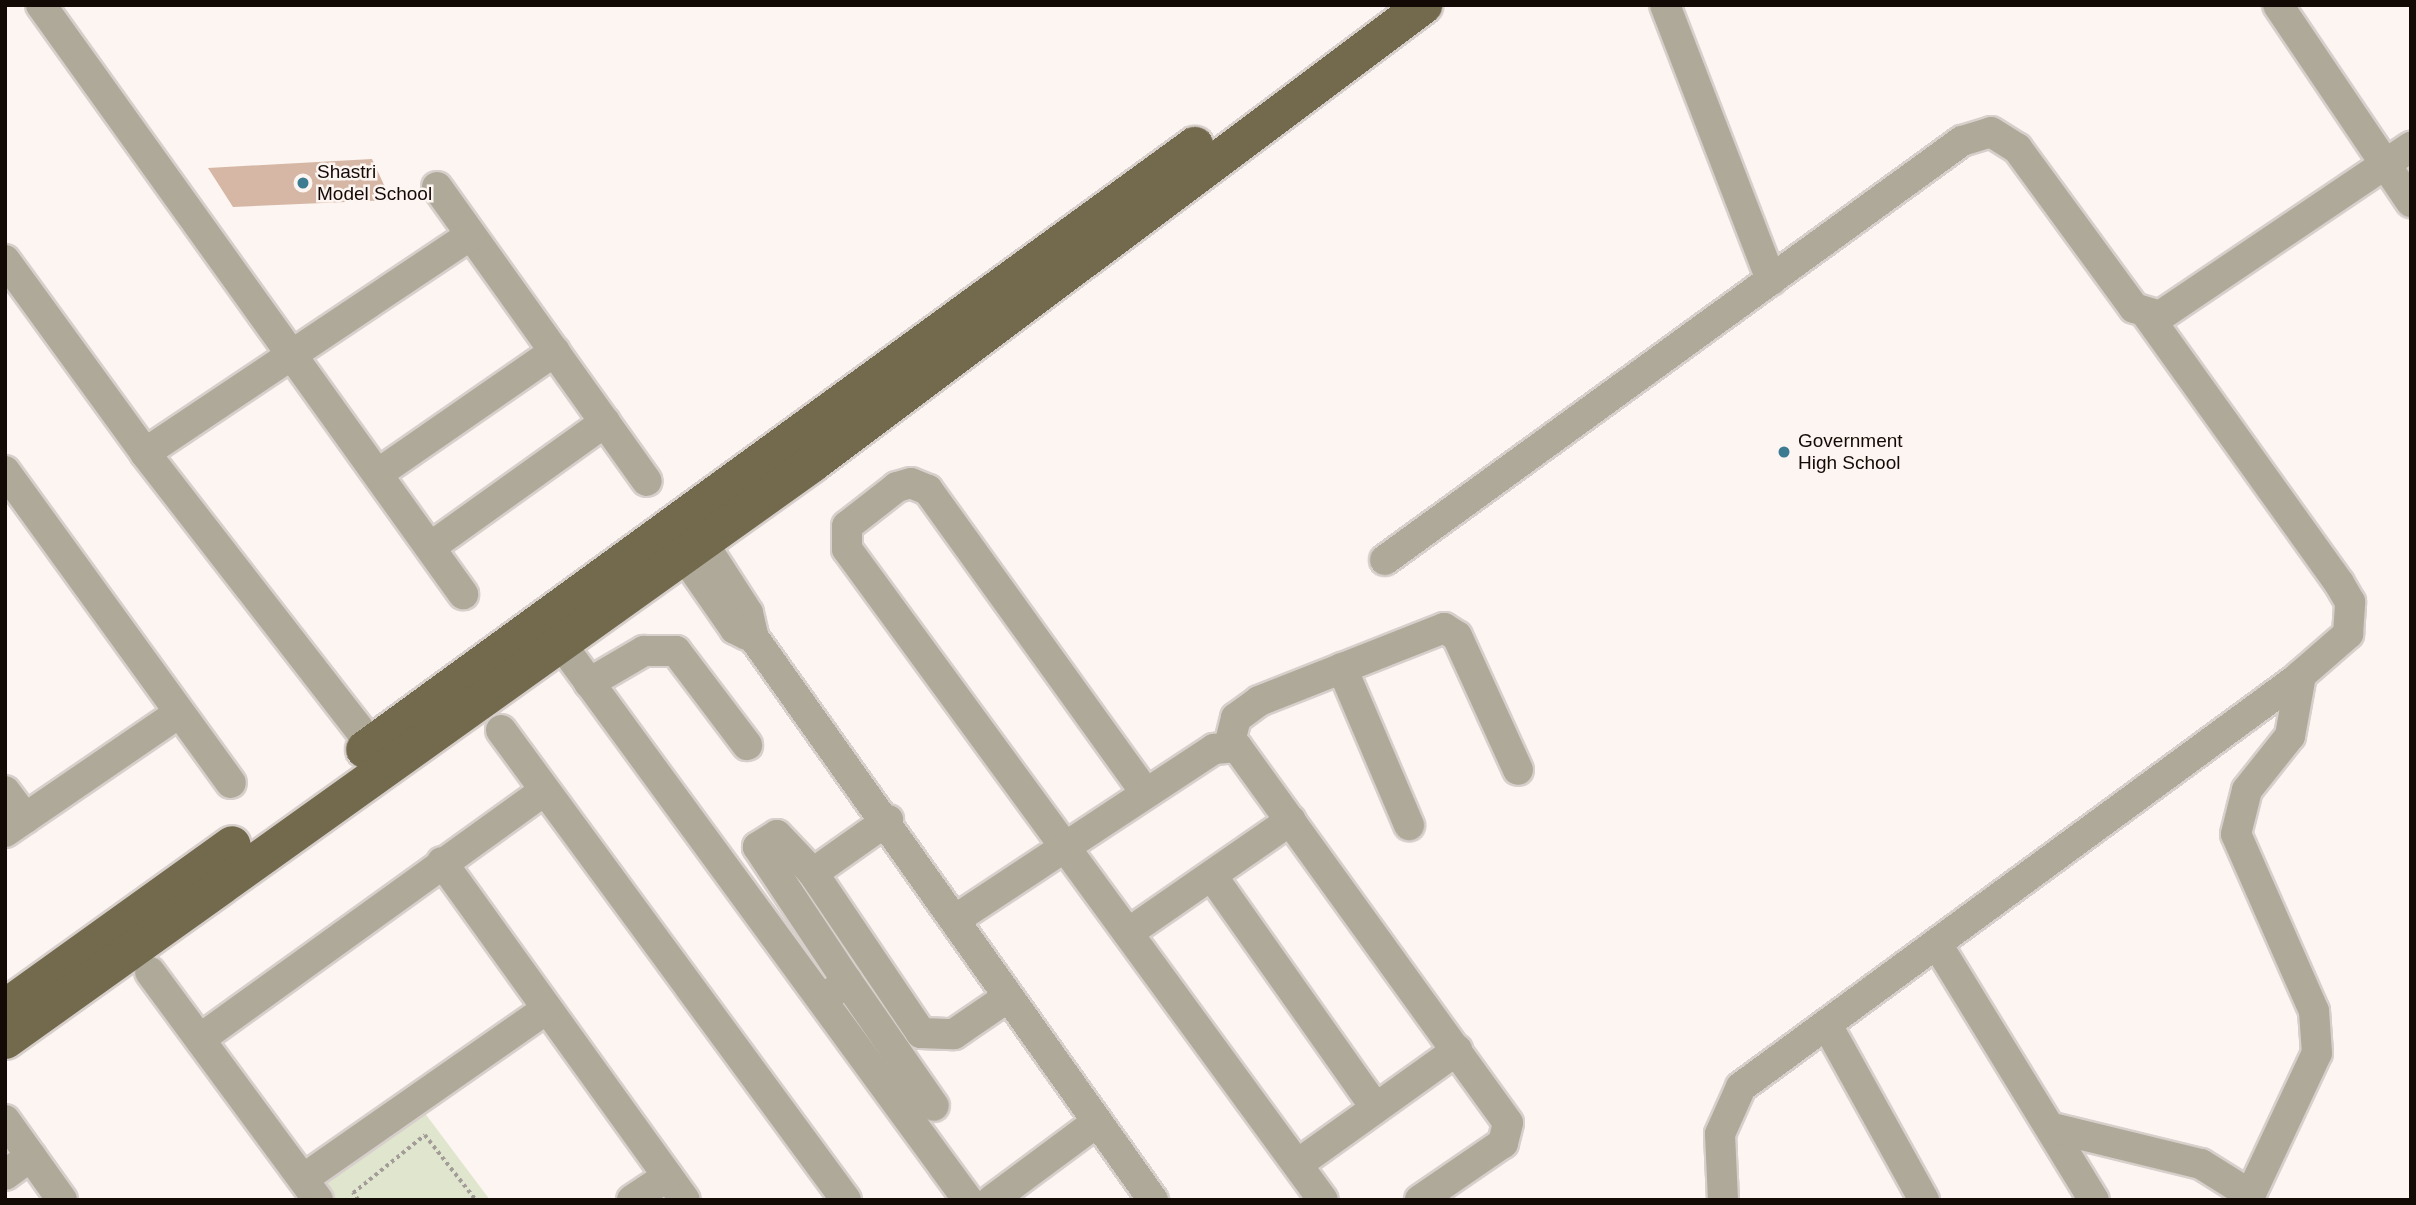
<!DOCTYPE html>
<style>
body{margin:0}
#map{position:relative;width:2416px;height:1205px;overflow:hidden;background:#fcf5f1;font-family:Helvetica,sans-serif}
div>[style]{position:absolute}
.green>*{inset:0;background:#e0e5ce}
.building>*{inset:0;background:#d6b7a5}
.path>*{height:3.5px;margin-top:-1.75px;transform-origin:0;background:repeating-linear-gradient(90deg,#a49c98 0 3.5px,transparent 0 7px)}
.roads{filter:drop-shadow(2px 0 #d7cfcb) drop-shadow(-2px 0 #d7cfcb) drop-shadow(0 2px #d7cfcb) drop-shadow(0 -2px #d7cfcb)}
.minor>*{height:30px;margin:-15px;padding:0 15px;transform-origin:15px;border-radius:15px;background:#aea999}
.major>*{height:37px;margin:-18.5px;padding:0 18.5px;transform-origin:18.5px;border-radius:18.5px;background:#73694d}
.dots>*{width:19px;height:19px;translate:-50% -50%;box-sizing:border-box;border:4px solid #fcf5f1;border-radius:50%}
span{translate:-50% -50%;white-space:nowrap;text-align:center;line-height:1.15;-webkit-text-stroke:5px #fcf5f1;paint-order:stroke}
.poi-label{font-size:19px;color:#140a05}
.left{translate:0 -50%;text-align:left}
.frame{position:absolute;inset:0;border:7px solid #140a05;pointer-events:none}
</style>
<div id="map">
<div class="green">
<div style="clip-path:polygon(424px 1112px,490px 1200px,336px 1200px,325px 1185px)"></div>
</div>
<div class="building">
<div style="clip-path:polygon(372px 159px,391px 200px,233px 207px,208px 168px)"></div>
</div>
<div class="path">
<div style="left:358px;top:1200px;width:9px;rotate:-126deg"></div>
<div style="left:353px;top:1193px;width:92px;rotate:-38.9deg"></div>
<div style="left:425px;top:1135px;width:83px;rotate:51.9deg"></div>
</div>
<div class="roads">
<div class="minor">
<div style="left:41px;top:5px;width:725px;rotate:54.38deg"></div>
<div style="left:1665px;top:5px;width:295px;rotate:68.9deg"></div>
<div style="left:2278px;top:5px;width:238px;rotate:56deg"></div>
<div style="left:437px;top:187px;width:361px;rotate:54.5deg"></div>
<div style="left:5px;top:260px;width:238px;rotate:54deg"></div>
<div style="left:145px;top:453px;width:391px;rotate:52.2deg"></div>
<div style="left:145px;top:453px;width:392px;rotate:-33.8deg"></div>
<div style="left:5px;top:471px;width:385px;rotate:54.1deg"></div>
<div style="left:379px;top:473px;width:214px;rotate:-34.7deg"></div>
<div style="left:690px;top:523px;width:107px;rotate:57.2deg"></div>
<div style="left:748px;top:613px;width:26px;rotate:77deg"></div>
<div style="left:754px;top:638px;width:689px;rotate:54.63deg"></div>
<div style="left:671px;top:537px;width:112px;rotate:55.2deg"></div>
<div style="left:735px;top:629px;width:13px;rotate:27deg"></div>
<div style="left:432px;top:546px;width:213px;rotate:-35.6deg"></div>
<div style="left:1385px;top:560px;width:713px;rotate:-35.99deg"></div>
<div style="left:1962px;top:141px;width:30px;rotate:-17deg"></div>
<div style="left:1991px;top:132px;width:31px;rotate:32deg"></div>
<div style="left:2017px;top:148px;width:198px;rotate:53.8deg"></div>
<div style="left:2134px;top:308px;width:27px;rotate:17deg"></div>
<div style="left:2160px;top:316px;width:303px;rotate:-34deg"></div>
<div style="left:559px;top:641px;width:693px;rotate:53.81deg"></div>
<div style="left:1342px;top:668px;width:171px;rotate:66.9deg"></div>
<div style="left:589px;top:683px;width:64px;rotate:-30.2deg"></div>
<div style="left:644px;top:651px;width:32px"></div>
<div style="left:676px;top:651px;width:118px;rotate:52.9deg"></div>
<div style="left:501px;top:730px;width:583px;rotate:53.72deg"></div>
<div style="left:1229px;top:746px;width:29px;rotate:-76deg"></div>
<div style="left:1236px;top:718px;width:29px;rotate:-36deg"></div>
<div style="left:1259px;top:701px;width:199px;rotate:-21.5deg"></div>
<div style="left:1444px;top:628px;width:15px;rotate:32deg"></div>
<div style="left:1457px;top:636px;width:147px;rotate:65.5deg"></div>
<div style="left:5px;top:791px;width:34px;rotate:53deg"></div>
<div style="left:1145px;top:792px;width:372px;rotate:-125.7deg"></div>
<div style="left:928px;top:490px;width:18px;rotate:-158deg"></div>
<div style="left:911px;top:483px;width:15px;rotate:164deg"></div>
<div style="left:897px;top:487px;width:63px;rotate:142deg"></div>
<div style="left:847px;top:526px;width:23px;rotate:90deg"></div>
<div style="left:847px;top:549px;width:806px;rotate:53.83deg"></div>
<div style="left:5px;top:832px;width:211px;rotate:-34.4deg"></div>
<div style="left:442px;top:862px;width:416px;rotate:54.3deg"></div>
<div style="left:813px;top:873px;width:193px;rotate:56deg"></div>
<div style="left:921px;top:1033px;width:33px;rotate:2deg"></div>
<div style="left:954px;top:1034px;width:65px;rotate:-34.4deg"></div>
<div style="left:1212px;top:876px;width:281px;rotate:54.8deg"></div>
<div style="left:956px;top:919px;width:309px;rotate:-33.4deg"></div>
<div style="left:1214px;top:749px;width:23px;rotate:-5deg"></div>
<div style="left:1237px;top:747px;width:463px;rotate:54.2deg"></div>
<div style="left:1508px;top:1123px;width:21px;rotate:104deg"></div>
<div style="left:1503px;top:1143px;width:101px;rotate:145.5deg"></div>
<div style="left:1128px;top:933px;width:198px;rotate:-34.7deg"></div>
<div style="left:1937px;top:944px;width:300px;rotate:58.5deg"></div>
<div style="left:150px;top:972px;width:283px;rotate:53.6deg"></div>
<div style="left:847px;top:981px;width:161px;rotate:-123.6deg"></div>
<div style="left:758px;top:847px;width:22px;rotate:-32deg"></div>
<div style="left:777px;top:835px;width:52px;rotate:46.5deg"></div>
<div style="left:813px;top:873px;width:92px;rotate:-35.2deg"></div>
<div style="left:833px;top:992px;width:18px;rotate:-38deg"></div>
<div style="left:847px;top:981px;width:152px;rotate:55.2deg"></div>
<div style="left:1827px;top:1025px;width:200px;rotate:61deg"></div>
<div style="left:200px;top:1039px;width:423px;rotate:-35.8deg"></div>
<div style="left:5px;top:1120px;width:98px;rotate:54.5deg"></div>
<div style="left:2053px;top:1128px;width:152px;rotate:13.7deg"></div>
<div style="left:2201px;top:1164px;width:57px;rotate:32deg"></div>
<div style="left:1298px;top:1164px;width:196px;rotate:-35.6deg"></div>
<div style="left:5px;top:1175px;width:32px;rotate:-36deg"></div>
<div style="left:303px;top:1179px;width:297px;rotate:-34.9deg"></div>
<div style="left:632px;top:1200px;width:43px;rotate:-33.7deg"></div>
<div style="left:992px;top:1200px;width:131px;rotate:-36.6deg"></div>
<div style="left:1723px;top:1200px;width:66px;rotate:-92.6deg"></div>
<div style="left:1720px;top:1134px;width:51px;rotate:-65.9deg"></div>
<div style="left:1741px;top:1087px;width:686px;rotate:-36.29deg"></div>
<div style="left:2294px;top:681px;width:72px;rotate:-41deg"></div>
<div style="left:2348px;top:634px;width:32px;rotate:-86deg"></div>
<div style="left:2350px;top:602px;width:22px;rotate:-120deg"></div>
<div style="left:2339px;top:583px;width:330px;rotate:-125.6deg"></div>
<div style="left:2248px;top:1200px;width:162px;rotate:-64.9deg"></div>
<div style="left:2317px;top:1053px;width:42px;rotate:-94.1deg"></div>
<div style="left:2314px;top:1011px;width:193px;rotate:-113.8deg"></div>
<div style="left:2236px;top:834px;width:45px;rotate:-76deg"></div>
<div style="left:2247px;top:790px;width:69px;rotate:-51.5deg"></div>
<div style="left:2290px;top:736px;width:62px;rotate:-79.8deg"></div>
</div>
<div class="major">
<div style="left:364px;top:749px;width:1027px;rotate:-36.04deg"></div>
<div style="left:5px;top:1007px;width:279px;rotate:-35.7deg"></div>
<div style="left:5px;top:1040px;width:992px;rotate:-35.56deg"></div>
<div style="left:812px;top:463px;width:764px;rotate:-36.85deg"></div>
</div>
</div>
<div class="dots">
<div style="left:303px;top:183px;background:#3d7b91"></div>
<div style="left:1784px;top:452px;background:#3d7b91"></div>
</div>
<div class="poi-label">
<span class="left" style="left:317px;top:183px">Shastri<br>Model School</span>
<span class="left" style="left:1798px;top:452px">Government<br>High School</span>
</div>
<div class="frame"></div>
</div>
